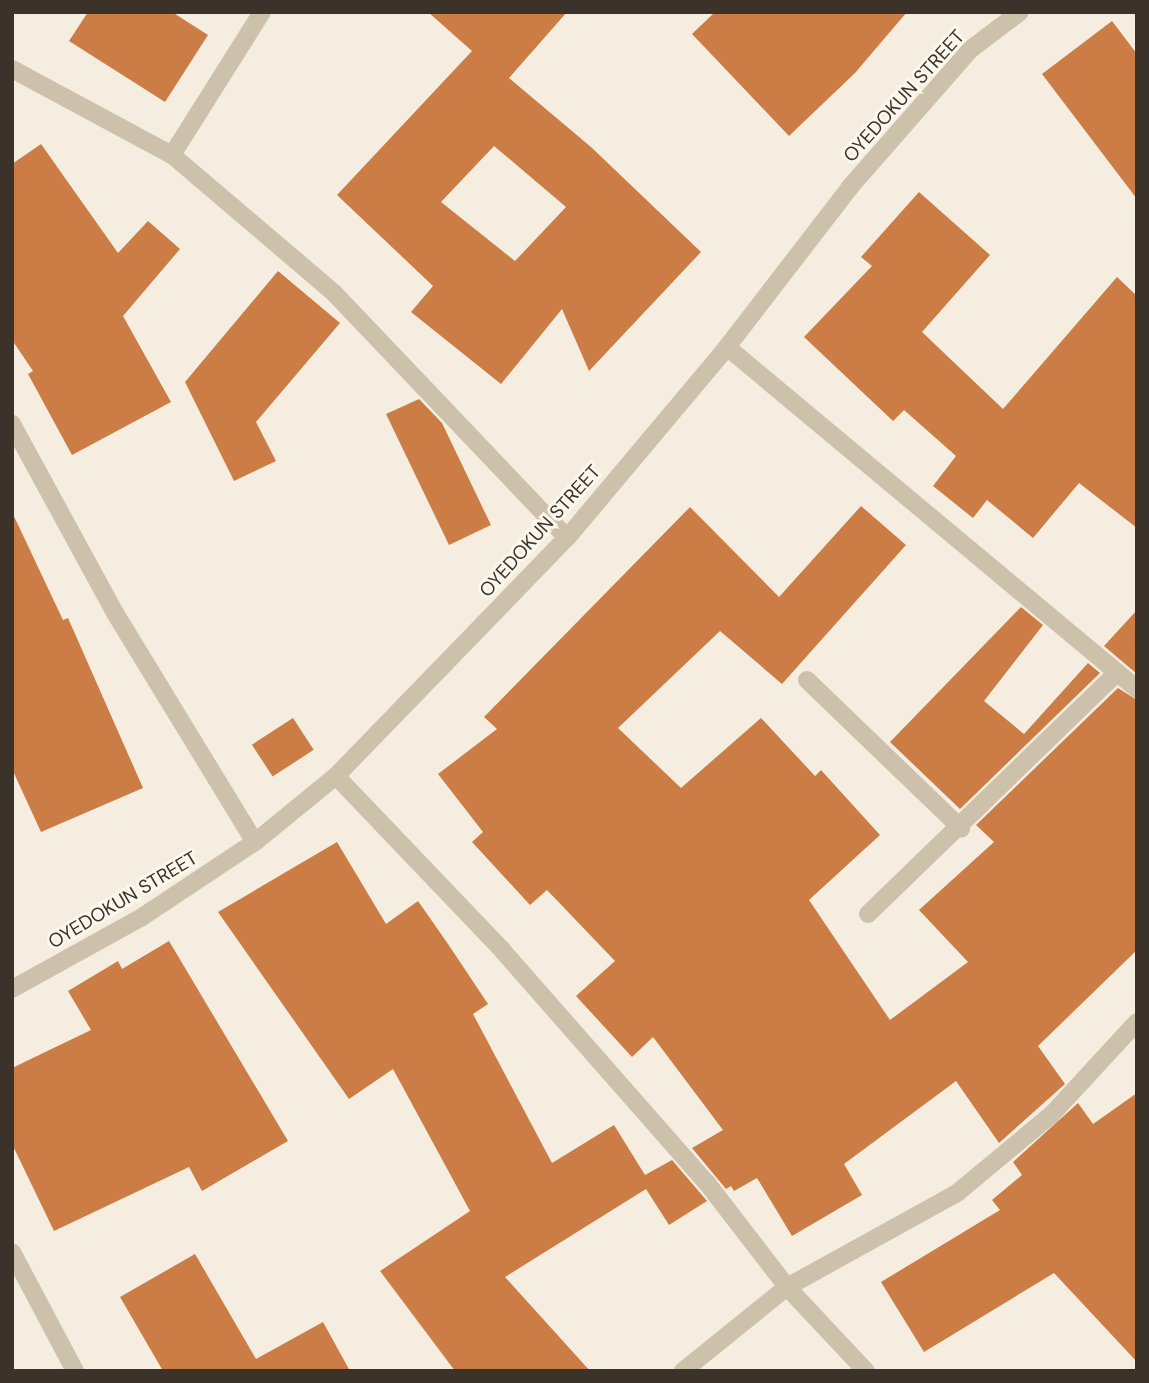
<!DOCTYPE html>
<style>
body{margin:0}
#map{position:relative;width:1149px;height:1383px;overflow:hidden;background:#f5eee0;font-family:"DM Sans",sans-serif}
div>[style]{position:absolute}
.building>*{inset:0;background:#cc7d46;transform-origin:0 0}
.minor>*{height:18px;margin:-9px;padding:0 9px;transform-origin:9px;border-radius:9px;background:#cec1ab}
span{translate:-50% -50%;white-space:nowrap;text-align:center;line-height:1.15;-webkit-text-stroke:6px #fbf7ed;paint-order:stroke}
.street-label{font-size:19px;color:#3b322a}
.frame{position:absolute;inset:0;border:14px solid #3b322a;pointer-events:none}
</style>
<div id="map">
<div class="building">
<div style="clip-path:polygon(88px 12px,172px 12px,208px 35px,165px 102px,69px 41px)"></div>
<div style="clip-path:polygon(evenodd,428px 12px,567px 12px,509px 78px,591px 147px,701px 252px,589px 371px,562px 309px,501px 384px,411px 312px,433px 286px,337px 195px,472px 51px,428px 12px,494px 146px,566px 207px,515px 261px,441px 202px,494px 146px)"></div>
<div style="clip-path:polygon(715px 12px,907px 12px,855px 73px,789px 136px,692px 34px)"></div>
<div style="clip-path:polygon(1112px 21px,1137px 54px,1137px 199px,1042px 74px)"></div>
<div style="clip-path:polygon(41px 144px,118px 253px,148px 221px,180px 249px,123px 316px,171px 402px,72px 455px,28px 374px,33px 371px,12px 340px,12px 164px)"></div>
<div style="clip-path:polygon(919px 192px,990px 255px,922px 332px,1003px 409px,1117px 277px,1137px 296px,1137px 528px,1079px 483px,1033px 538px,987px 500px,973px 518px,933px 486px,956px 456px,904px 410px,893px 421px,804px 337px,872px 266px,861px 257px)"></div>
<div style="clip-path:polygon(278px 271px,340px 323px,256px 422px,276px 461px,234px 481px,185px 382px)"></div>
<div style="clip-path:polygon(419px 399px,442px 423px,491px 525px,449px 545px,386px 414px)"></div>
<div style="clip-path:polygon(861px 506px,906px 545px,782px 684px,720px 631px,618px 728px,681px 788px,761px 718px,815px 776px,821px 770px,880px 835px,809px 900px,890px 1020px,968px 962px,919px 910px,994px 842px,976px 825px,1118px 688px,1137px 700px,1137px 950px,1038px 1046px,1065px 1084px,999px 1143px,956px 1081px,844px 1164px,862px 1195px,792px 1236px,757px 1178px,734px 1191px,731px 1186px,726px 1189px,692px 1148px,723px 1130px,653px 1037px,632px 1057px,576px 996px,615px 961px,547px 890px,530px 905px,472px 842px,483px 832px,438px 774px,497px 729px,484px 717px,690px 507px,779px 597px)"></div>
<div style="clip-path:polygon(12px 512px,63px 620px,68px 618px,143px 788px,41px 832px,12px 769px)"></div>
<div style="clip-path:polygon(1021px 607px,1043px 625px,984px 701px,1024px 734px,1088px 663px,1100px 673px,960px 809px,890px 742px)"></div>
<div style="clip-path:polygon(1137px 610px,1137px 674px,1104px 646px)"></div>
<div style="left:293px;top:718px;width:38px;height:49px;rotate:57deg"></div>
<div style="clip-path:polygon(337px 842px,386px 924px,418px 901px,448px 944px,488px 1004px,473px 1014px,552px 1163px,614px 1125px,645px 1175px,672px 1160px,707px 1201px,669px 1225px,646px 1189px,505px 1277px,590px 1371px,455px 1371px,380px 1271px,470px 1211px,393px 1069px,349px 1099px,218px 912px)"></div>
<div style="clip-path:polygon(169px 941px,288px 1141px,202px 1191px,189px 1167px,54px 1231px,12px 1144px,12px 1068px,91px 1030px,68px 991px,118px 961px,122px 969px)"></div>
<div style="clip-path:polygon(1137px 1093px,1137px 1362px,1054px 1273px,924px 1352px,881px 1282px,1000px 1210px,992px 1200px,1022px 1175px,1013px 1162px,1078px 1103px,1093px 1124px)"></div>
<div style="clip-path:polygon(195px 1254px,256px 1359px,323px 1322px,350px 1371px,163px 1371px,120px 1297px)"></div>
</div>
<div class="minor">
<div style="left:12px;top:69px;width:182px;rotate:28.3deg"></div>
<div style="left:172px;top:155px;width:213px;rotate:40.4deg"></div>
<div style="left:334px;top:293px;width:338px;rotate:46.4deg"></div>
<div style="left:172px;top:155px;width:169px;rotate:-57.8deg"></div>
<div style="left:727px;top:347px;width:534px;rotate:39.83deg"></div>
<div style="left:12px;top:424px;width:215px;rotate:61.4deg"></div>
<div style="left:115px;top:613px;width:268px;rotate:58.6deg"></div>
<div style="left:807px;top:680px;width:214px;rotate:43.9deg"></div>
<div style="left:336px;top:776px;width:240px;rotate:46.3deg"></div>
<div style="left:502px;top:950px;width:310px;rotate:48.7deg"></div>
<div style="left:707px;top:1183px;width:131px;rotate:52.4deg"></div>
<div style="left:787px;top:1287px;width:115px;rotate:46.8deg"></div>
<div style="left:868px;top:914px;width:347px;rotate:-44.1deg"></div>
<div style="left:12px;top:989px;width:149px;rotate:-29deg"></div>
<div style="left:142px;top:917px;width:136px;rotate:-33.6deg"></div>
<div style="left:255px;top:842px;width:104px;rotate:-39.2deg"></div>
<div style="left:336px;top:776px;width:332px;rotate:-45.9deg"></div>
<div style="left:567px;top:538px;width:249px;rotate:-50deg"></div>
<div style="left:727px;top:347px;width:202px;rotate:-52.4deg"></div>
<div style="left:850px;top:187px;width:184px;rotate:-48.8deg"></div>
<div style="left:971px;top:49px;width:61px;rotate:-37.1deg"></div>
<div style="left:12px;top:1252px;width:135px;rotate:62.1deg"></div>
<div style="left:683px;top:1371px;width:134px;rotate:-38.9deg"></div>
<div style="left:787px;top:1287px;width:194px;rotate:-28.9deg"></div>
<div style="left:957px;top:1193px;width:124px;rotate:-39.7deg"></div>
<div style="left:1052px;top:1114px;width:125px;rotate:-47.3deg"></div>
</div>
<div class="street-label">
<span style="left:904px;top:96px;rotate:-48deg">OYEDOKUN STREET</span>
<span style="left:540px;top:531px;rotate:-48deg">OYEDOKUN STREET</span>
<span style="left:123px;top:900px;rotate:-31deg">OYEDOKUN STREET</span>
</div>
<div class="frame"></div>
</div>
